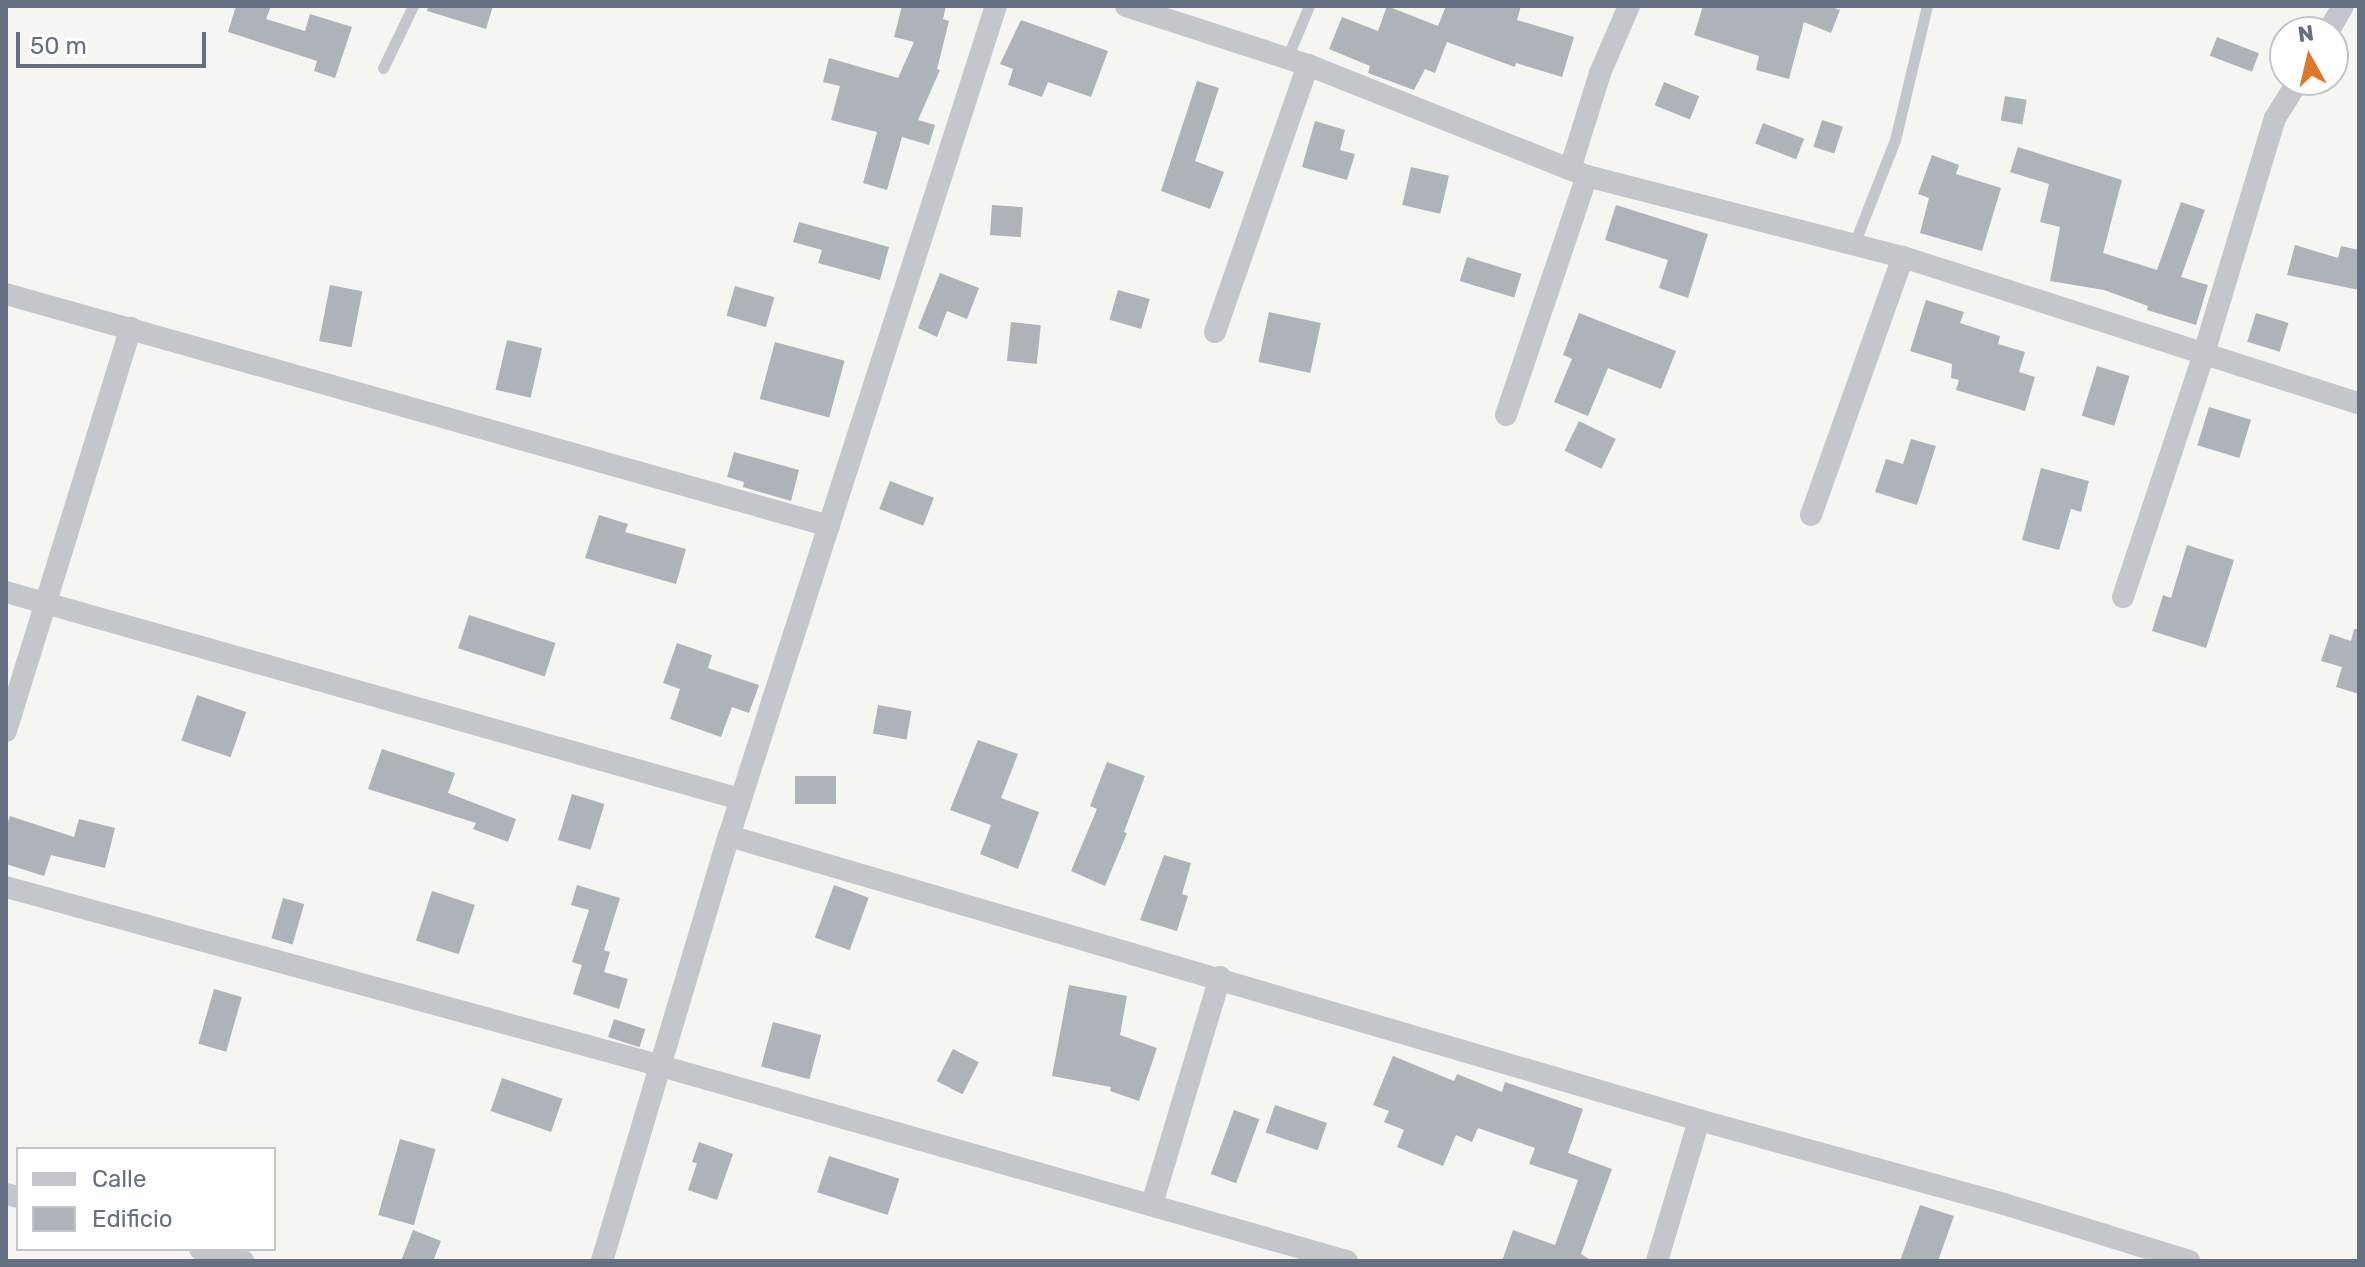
<!DOCTYPE html>
<style>
body{margin:0}
#map{position:relative;width:2365px;height:1267px;overflow:hidden;background:#f5f6f2;font-family:Rubik,sans-serif}
div>[style]{position:absolute}
.building>*{inset:0;background:#aeb3ba;transform-origin:0 0}
.lane>*{height:11px;margin:-5.5px;padding:0 5.5px;transform-origin:5.5px;border-radius:5.5px;background:#c3c6ca}
.street>*{height:22px;margin:-11px;padding:0 11px;transform-origin:11px;border-radius:11px;background:#c3c6ca}
span{translate:-50% -50%;white-space:nowrap;text-align:center;line-height:1.15;-webkit-text-stroke:8px #fff;paint-order:stroke}
.frame{position:absolute;inset:0;border:8px solid #657082;pointer-events:none}
.legend{position:absolute;left:16px;top:1147px;width:260px;height:104px;box-sizing:border-box;background:#fff;border:2px solid #c1c6cd;margin:0;padding:10px 14px;list-style:none;font-size:24px;color:#657082}
.legend li{display:flex;align-items:center;gap:16px;height:40px}
.legend b{width:40px;border:2px solid #c1c6cd}
.north{position:absolute;left:2269px;top:16px;width:80px;height:80px;box-sizing:border-box;background:#fff;border:2px solid #c1c6cd;border-radius:50%;rotate:352deg;font-size:22px;font-weight:700;line-height:32px;text-align:center;color:#657082}
.north::after{content:'';display:block;margin:auto;width:28px;height:36px;background:#de772a;clip-path:polygon(50% 0,100% 100%,50% 72%,0 100%)}
.scale{position:absolute;left:16px;top:32px;width:190px;height:36px;box-sizing:border-box;border:4px solid #657082;border-top:0;padding-left:10px;font-size:24px;line-height:28px;white-space:nowrap;color:#657082;-webkit-text-stroke:6px #fff;paint-order:stroke}
</style>
<div id="map">
<div class="building">
<div style="clip-path:polygon(236px 6px,271px 6px,266px 19px,305px 31px,310px 14px,352px 27px,335px 78px,314px 71px,317px 61px,228px 32px)"></div>
<div style="clip-path:polygon(428px 6px,493px 6px,486px 29px,427px 11px)"></div>
<div style="clip-path:polygon(902px 6px,946px 6px,943px 19px,949px 21px,937px 69px,940px 70px,918px 120px,935px 125px,929px 145px,902px 137px,887px 190px,863px 183px,877px 132px,831px 120px,840px 86px,823px 82px,829px 58px,898px 78px,914px 42px,894px 37px)"></div>
<div style="clip-path:polygon(1387px 6px,1438px 26px,1446px 6px,1521px 6px,1517px 20px,1574px 37px,1562px 77px,1516px 63px,1515px 67px,1447px 42px,1435px 73px,1425px 69px,1414px 90px,1368px 73px,1370px 66px,1329px 49px,1342px 17px,1378px 31px)"></div>
<div style="clip-path:polygon(1703px 6px,1829px 6px,1840px 10px,1831px 33px,1804px 22px,1789px 79px,1756px 70px,1759px 56px,1694px 35px)"></div>
<div style="clip-path:polygon(1021px 20px,1108px 51px,1091px 97px,1048px 82px,1042px 97px,1008px 85px,1013px 69px,1000px 64px)"></div>
<div style="left:2217px;top:37px;width:45px;height:20px;rotate:21deg"></div>
<div style="clip-path:polygon(1197px 81px,1219px 88px,1195px 161px,1224px 172px,1210px 209px,1161px 191px)"></div>
<div style="left:1664px;top:82px;width:38px;height:25px;rotate:22deg"></div>
<div style="left:2005px;top:96px;width:22px;height:25px;rotate:10deg"></div>
<div style="left:1822px;top:120px;width:22px;height:28px;rotate:18deg"></div>
<div style="clip-path:polygon(1315px 121px,1345px 130px,1340px 150px,1355px 154px,1347px 180px,1302px 167px)"></div>
<div style="left:1763px;top:123px;width:44px;height:22px;rotate:21deg"></div>
<div style="clip-path:polygon(2018px 147px,2122px 180px,2103px 253px,2157px 270px,2181px 202px,2205px 210px,2181px 277px,2208px 285px,2196px 325px,2147px 310px,2148px 306px,2104px 290px,2050px 281px,2060px 227px,2040px 222px,2049px 184px,2010px 172px)"></div>
<div style="clip-path:polygon(1932px 155px,1959px 165px,1956px 174px,2001px 188px,1982px 251px,1920px 233px,1929px 198px,1918px 194px)"></div>
<div style="left:1411px;top:167px;width:39px;height:39px;rotate:13deg"></div>
<div style="left:992px;top:205px;width:31px;height:30px;rotate:4deg"></div>
<div style="clip-path:polygon(1616px 205px,1708px 234px,1688px 298px,1659px 288px,1668px 260px,1605px 240px)"></div>
<div style="clip-path:polygon(799px 222px,889px 247px,880px 280px,818px 263px,822px 250px,793px 242px)"></div>
<div style="clip-path:polygon(2295px 245px,2338px 258px,2341px 246px,2359px 250px,2359px 290px,2287px 275px)"></div>
<div style="left:1467px;top:257px;width:57px;height:25px;rotate:17deg"></div>
<div style="clip-path:polygon(940px 273px,979px 288px,967px 319px,947px 311px,937px 337px,918px 328px)"></div>
<div style="left:330px;top:285px;width:33px;height:57px;rotate:11deg"></div>
<div style="left:735px;top:286px;width:41px;height:31px;rotate:16deg"></div>
<div style="left:1118px;top:290px;width:33px;height:31px;rotate:16deg"></div>
<div style="clip-path:polygon(1926px 300px,1964px 312px,1960px 323px,2000px 336px,1998px 344px,2025px 352px,2019px 372px,2035px 377px,2025px 411px,1956px 390px,1959px 380px,1951px 378px,1952px 364px,1910px 351px)"></div>
<div style="left:1269px;top:312px;width:53px;height:51px;rotate:12deg"></div>
<div style="clip-path:polygon(1579px 313px,1676px 351px,1661px 389px,1608px 368px,1588px 416px,1554px 402px,1572px 359px,1563px 355px)"></div>
<div style="left:2256px;top:313px;width:34px;height:30px;rotate:17deg"></div>
<div style="left:1011px;top:322px;width:30px;height:39px;rotate:6deg"></div>
<div style="left:507px;top:340px;width:36px;height:51px;rotate:13deg"></div>
<div style="left:775px;top:342px;width:72px;height:59px;rotate:15deg"></div>
<div style="left:2097px;top:366px;width:34px;height:52px;rotate:17deg"></div>
<div style="left:2209px;top:407px;width:44px;height:40px;rotate:17deg"></div>
<div style="left:1579px;top:421px;width:41px;height:33px;rotate:26deg"></div>
<div style="clip-path:polygon(1911px 439px,1936px 446px,1917px 505px,1875px 492px,1886px 459px,1903px 464px)"></div>
<div style="clip-path:polygon(734px 452px,799px 470px,791px 501px,743px 487px,744px 482px,727px 477px)"></div>
<div style="clip-path:polygon(2041px 468px,2089px 481px,2081px 512px,2071px 509px,2059px 550px,2022px 540px)"></div>
<div style="left:890px;top:481px;width:47px;height:30px;rotate:21deg"></div>
<div style="clip-path:polygon(599px 515px,628px 524px,625px 532px,686px 549px,676px 584px,585px 558px)"></div>
<div style="clip-path:polygon(2187px 545px,2234px 560px,2206px 648px,2152px 631px,2163px 595px,2171px 598px)"></div>
<div style="left:469px;top:615px;width:91px;height:35px;rotate:18deg"></div>
<div style="clip-path:polygon(2354px 629px,2359px 629px,2359px 694px,2336px 687px,2342px 667px,2321px 661px,2330px 634px,2351px 641px)"></div>
<div style="clip-path:polygon(677px 643px,712px 655px,708px 668px,759px 685px,749px 713px,732px 707px,721px 737px,670px 719px,680px 689px,663px 683px)"></div>
<div style="left:197px;top:695px;width:52px;height:48px;rotate:19deg"></div>
<div style="left:878px;top:705px;width:34px;height:29px;rotate:10deg"></div>
<div style="clip-path:polygon(978px 740px,1018px 754px,1001px 798px,1039px 812px,1018px 869px,980px 854px,991px 825px,950px 810px)"></div>
<div style="clip-path:polygon(382px 749px,455px 773px,448px 793px,516px 819px,508px 842px,473px 829px,476px 823px,368px 789px)"></div>
<div style="clip-path:polygon(1107px 762px,1145px 776px,1124px 832px,1127px 833px,1105px 886px,1071px 871px,1097px 809px,1090px 806px)"></div>
<div style="left:836px;top:776px;width:28px;height:41px;rotate:90deg"></div>
<div style="left:572px;top:794px;width:34px;height:48px;rotate:17deg"></div>
<div style="clip-path:polygon(10px 816px,74px 837px,79px 819px,115px 828px,105px 868px,51px 855px,44px 876px,6px 864px,6px 828px)"></div>
<div style="clip-path:polygon(1164px 855px,1191px 863px,1182px 894px,1188px 896px,1177px 931px,1140px 920px)"></div>
<div style="clip-path:polygon(577px 885px,620px 898px,604px 950px,610px 952px,604px 972px,628px 979px,619px 1009px,573px 994px,582px 965px,572px 962px,589px 910px,571px 905px)"></div>
<div style="left:834px;top:885px;width:37px;height:56px;rotate:20deg"></div>
<div style="left:432px;top:891px;width:45px;height:52px;rotate:18deg"></div>
<div style="left:283px;top:898px;width:22px;height:42px;rotate:16deg"></div>
<div style="clip-path:polygon(1069px 985px,1127px 996px,1120px 1035px,1157px 1048px,1139px 1101px,1110px 1091px,1111px 1087px,1052px 1076px)"></div>
<div style="left:214px;top:989px;width:29px;height:57px;rotate:16deg"></div>
<div style="left:614px;top:1019px;width:33px;height:19px;rotate:18deg"></div>
<div style="left:773px;top:1022px;width:50px;height:46px;rotate:15deg"></div>
<div style="left:953px;top:1049px;width:29px;height:36px;rotate:27deg"></div>
<div style="clip-path:polygon(1393px 1056px,1454px 1081px,1457px 1074px,1502px 1092px,1505px 1082px,1583px 1109px,1568px 1153px,1612px 1169px,1581px 1254px,1592px 1261px,1502px 1261px,1513px 1230px,1555px 1245px,1578px 1180px,1529px 1164px,1535px 1148px,1478px 1128px,1472px 1142px,1456px 1135px,1443px 1166px,1397px 1147px,1404px 1130px,1384px 1122px,1389px 1111px,1373px 1105px)"></div>
<div style="left:502px;top:1078px;width:64px;height:35px;rotate:19deg"></div>
<div style="left:1275px;top:1105px;width:55px;height:29px;rotate:19deg"></div>
<div style="left:1234px;top:1110px;width:27px;height:68px;rotate:20deg"></div>
<div style="left:400px;top:1139px;width:37px;height:79px;rotate:16deg"></div>
<div style="clip-path:polygon(699px 1142px,733px 1154px,717px 1200px,688px 1190px,697px 1163px,692px 1162px)"></div>
<div style="left:829px;top:1156px;width:74px;height:38px;rotate:18deg"></div>
<div style="clip-path:polygon(1920px 1205px,1954px 1216px,1938px 1261px,1900px 1261px)"></div>
<div style="clip-path:polygon(413px 1230px,441px 1241px,433px 1261px,401px 1261px)"></div>
</div>
<div class="lane">
<div style="left:1287px;top:58px;width:56px;rotate:-67.1deg"></div>
<div style="left:383px;top:68px;width:69px;rotate:-64.2deg"></div>
<div style="left:1854px;top:244px;width:112px;rotate:-68.5deg"></div>
<div style="left:1895px;top:140px;width:138px;rotate:-76.6deg"></div>
</div>
<div class="street">
<div style="left:1126px;top:6px;width:191px;rotate:18deg"></div>
<div style="left:1308px;top:65px;width:300px;rotate:21.7deg"></div>
<div style="left:1587px;top:176px;width:326px;rotate:14.4deg"></div>
<div style="left:1903px;top:257px;width:479px;rotate:17.8deg"></div>
<div style="left:2328px;top:32px;width:30px;rotate:-60deg"></div>
<div style="left:1570px;top:169px;width:101px;rotate:-72.6deg"></div>
<div style="left:1600px;top:73px;width:73px;rotate:-66.6deg"></div>
<div style="left:6px;top:294px;width:855px;rotate:15.74deg"></div>
<div style="left:1215px;top:332px;width:283px;rotate:-70.8deg"></div>
<div style="left:1506px;top:415px;width:252px;rotate:-71.3deg"></div>
<div style="left:1811px;top:515px;width:274px;rotate:-70.4deg"></div>
<div style="left:6px;top:592px;width:763px;rotate:15.75deg"></div>
<div style="left:2123px;top:597px;width:257px;rotate:-71.6deg"></div>
<div style="left:2204px;top:353px;width:245px;rotate:-73.2deg"></div>
<div style="left:2275px;top:118px;width:45px;rotate:-57.7deg"></div>
<div style="left:6px;top:731px;width:422px;rotate:-72.8deg"></div>
<div style="left:729px;top:836px;width:1011px;rotate:16.32deg"></div>
<div style="left:1699px;top:1120px;width:316px;rotate:15.4deg"></div>
<div style="left:2004px;top:1204px;width:194px;rotate:17.1deg"></div>
<div style="left:6px;top:887px;width:679px;rotate:15.28deg"></div>
<div style="left:661px;top:1066px;width:713px;rotate:15.87deg"></div>
<div style="left:6px;top:1194px;width:12px;rotate:14deg"></div>
<div style="left:1152px;top:1204px;width:237px;rotate:-73.3deg"></div>
<div style="left:200px;top:1249px;width:45px;rotate:15.6deg"></div>
<div style="left:602px;top:1261px;width:444px;rotate:-73.4deg"></div>
<div style="left:729px;top:836px;width:872px;rotate:-72.17deg"></div>
<div style="left:1657px;top:1261px;width:147px;rotate:-73.4deg"></div>
</div>
<div class="frame"></div>
<ul class="legend">
<li><b style="height:10px;background:#c3c6ca"></b>Calle</li>
<li><b style="height:22px;background:#aeb3ba"></b>Edificio</li>
</ul>
<div class="north">N</div>
<div class="scale">50 m</div>
</div>
